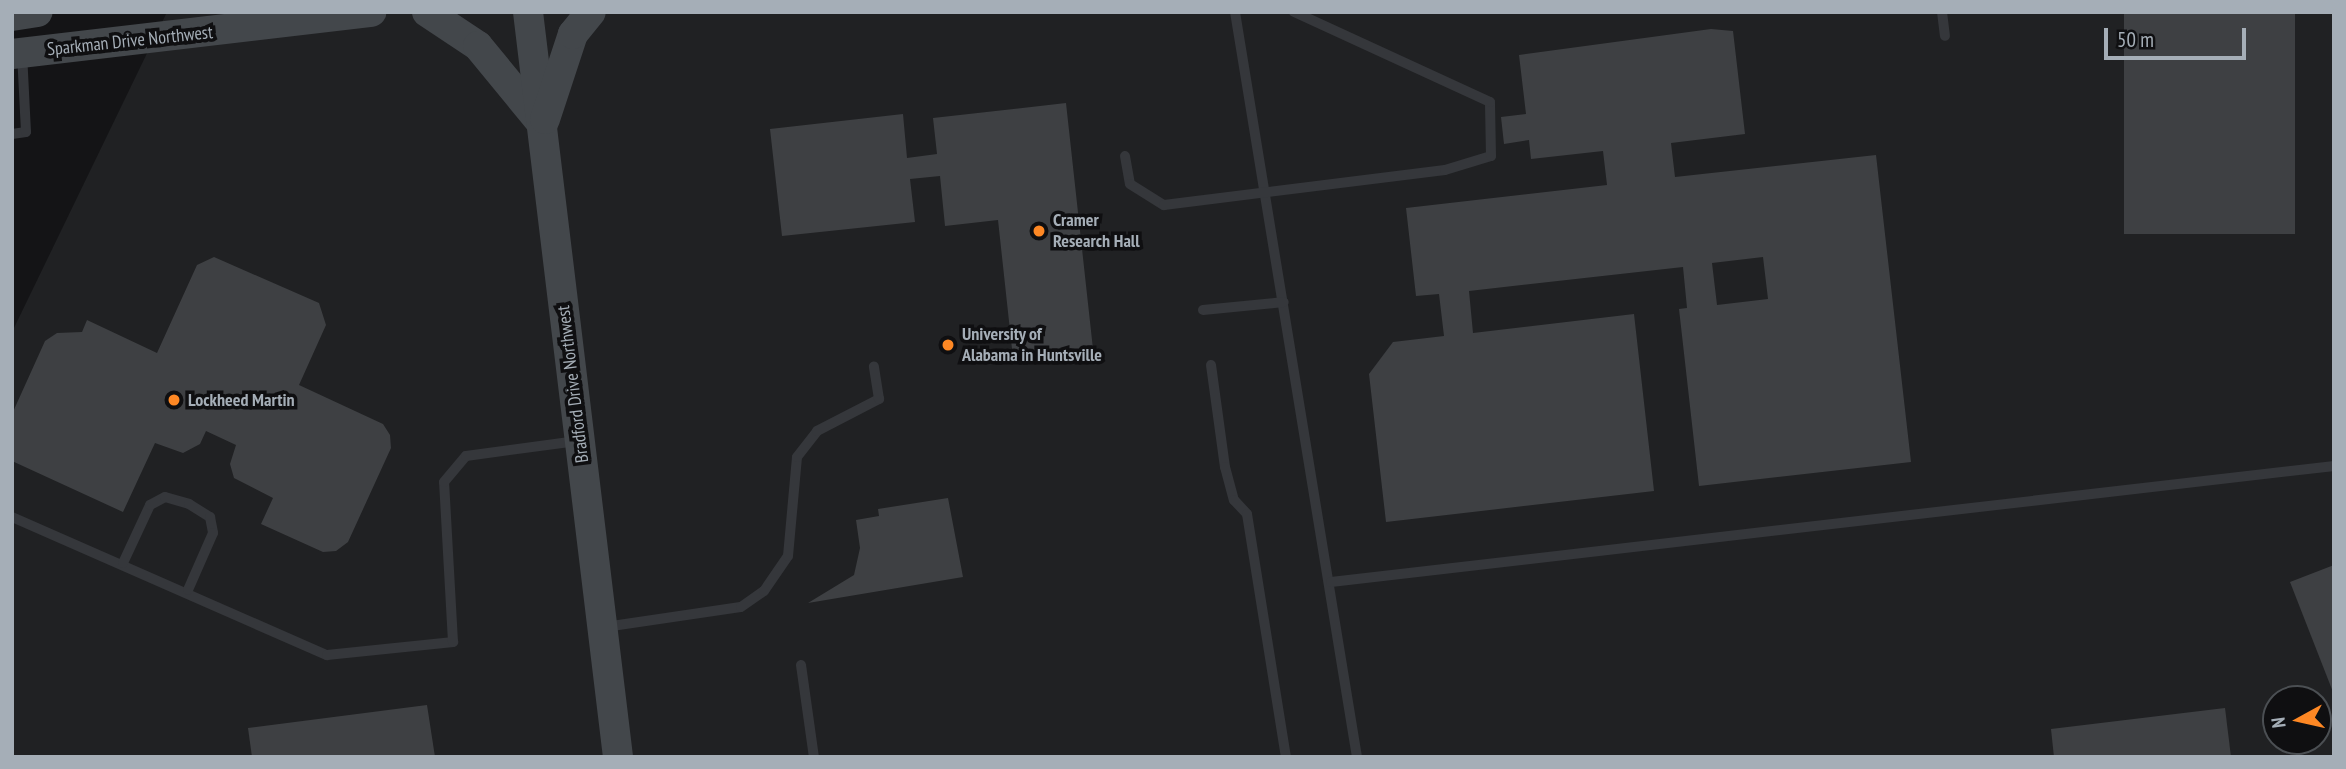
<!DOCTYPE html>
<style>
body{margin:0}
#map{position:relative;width:2346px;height:769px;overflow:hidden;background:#141416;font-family:"PT Sans Narrow",sans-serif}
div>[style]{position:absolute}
.built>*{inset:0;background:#202123}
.building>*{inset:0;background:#3e4043;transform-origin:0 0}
.service>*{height:10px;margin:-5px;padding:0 5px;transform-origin:5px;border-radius:5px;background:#35373b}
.secondary>*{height:30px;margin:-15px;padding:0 15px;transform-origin:15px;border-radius:15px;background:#43474b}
.dots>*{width:19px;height:19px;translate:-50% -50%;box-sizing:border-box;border:4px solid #0f0f11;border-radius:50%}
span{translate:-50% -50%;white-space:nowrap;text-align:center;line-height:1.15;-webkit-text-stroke:7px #0f0f11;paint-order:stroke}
.street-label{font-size:18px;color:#a5aeb7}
.poi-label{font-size:18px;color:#a5aeb7;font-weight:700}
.left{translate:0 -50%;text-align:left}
.frame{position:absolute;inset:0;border:14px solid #a5aeb7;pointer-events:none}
.north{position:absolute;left:2262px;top:685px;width:70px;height:70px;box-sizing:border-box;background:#0f0f11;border:2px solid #4b4f53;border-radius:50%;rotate:262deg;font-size:19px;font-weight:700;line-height:28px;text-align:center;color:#a5aeb7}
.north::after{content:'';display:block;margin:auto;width:24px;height:32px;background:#fe8824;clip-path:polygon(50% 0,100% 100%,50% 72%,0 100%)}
.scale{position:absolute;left:2104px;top:28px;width:142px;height:32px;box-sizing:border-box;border:4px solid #a5aeb7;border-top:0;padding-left:9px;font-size:21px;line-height:24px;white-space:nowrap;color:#a5aeb7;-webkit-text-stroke:5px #0f0f11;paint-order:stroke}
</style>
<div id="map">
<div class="built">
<div style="clip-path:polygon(evenodd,167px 12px,2334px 12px,2334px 757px,12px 757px,12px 332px,167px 12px,2276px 699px,2318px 699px,2318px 741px,2276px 741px,2276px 699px)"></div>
</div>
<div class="building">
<div style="left:2124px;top:12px;width:171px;height:222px"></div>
<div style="clip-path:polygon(evenodd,1711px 29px,1733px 31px,1745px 134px,1671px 143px,1675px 177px,1876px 155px,1911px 462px,1699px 486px,1679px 309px,1687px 308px,1683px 267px,1469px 291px,1473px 333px,1634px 314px,1654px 491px,1386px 522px,1369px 374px,1393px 342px,1444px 336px,1439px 294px,1416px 296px,1406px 208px,1607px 185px,1603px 151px,1531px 159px,1529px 140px,1504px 144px,1501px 117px,1526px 114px,1519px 55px,1711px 29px,1763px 257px,1768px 299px,1717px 305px,1712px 263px,1763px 257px)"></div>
<div style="clip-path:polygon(1066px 103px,1093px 349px,1013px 358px,998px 220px,945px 226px,940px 176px,910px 179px,915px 222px,782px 236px,770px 129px,903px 114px,907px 158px,937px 154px,933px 118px)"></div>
<div style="clip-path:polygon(214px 257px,319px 303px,326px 325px,299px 385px,383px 424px,390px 435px,391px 448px,348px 542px,336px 551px,323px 552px,261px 524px,273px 498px,234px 478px,230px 464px,236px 445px,206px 431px,200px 444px,183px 453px,155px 443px,123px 512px,12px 461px,12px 414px,45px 341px,57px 333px,82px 332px,87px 320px,157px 353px,197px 265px)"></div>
<div style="clip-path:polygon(948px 498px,963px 577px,808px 603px,854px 575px,860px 548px,856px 520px,879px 516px,878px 509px)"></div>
<div style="clip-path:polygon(2334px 565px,2334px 692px,2333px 692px,2290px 582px)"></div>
<div style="clip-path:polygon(427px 705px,435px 757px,252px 757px,248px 728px)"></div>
<div style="clip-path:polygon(2225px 708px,2231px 757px,2054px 757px,2051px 729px)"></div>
</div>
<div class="service">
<div style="left:1235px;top:12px;width:755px;rotate:80.7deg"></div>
<div style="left:1942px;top:12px;width:24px;rotate:83deg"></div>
<div style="left:12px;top:134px;width:14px;rotate:-8deg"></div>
<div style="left:26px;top:132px;width:78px;rotate:-92.9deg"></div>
<div style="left:1125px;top:156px;width:28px;rotate:80deg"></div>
<div style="left:1130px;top:184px;width:40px;rotate:32deg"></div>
<div style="left:1164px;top:205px;width:283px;rotate:-7.1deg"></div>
<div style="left:1445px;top:170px;width:48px;rotate:-16.9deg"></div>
<div style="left:1491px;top:156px;width:54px;rotate:-91.1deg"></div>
<div style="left:1490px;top:102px;width:216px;rotate:-155.3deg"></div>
<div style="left:1203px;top:310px;width:81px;rotate:-5.6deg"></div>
<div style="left:1211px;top:365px;width:103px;rotate:82.2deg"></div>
<div style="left:1225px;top:467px;width:34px;rotate:75deg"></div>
<div style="left:1234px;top:500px;width:19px;rotate:47deg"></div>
<div style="left:1247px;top:514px;width:246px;rotate:80.9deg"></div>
<div style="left:12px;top:517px;width:344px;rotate:23.7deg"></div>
<div style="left:327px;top:655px;width:127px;rotate:-5.9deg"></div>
<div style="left:453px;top:642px;width:160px;rotate:-93.2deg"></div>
<div style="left:444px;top:482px;width:34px;rotate:-50deg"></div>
<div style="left:466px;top:456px;width:112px;rotate:-7.7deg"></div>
<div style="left:123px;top:563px;width:64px;rotate:-65deg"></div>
<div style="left:150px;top:505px;width:17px;rotate:-28deg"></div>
<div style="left:165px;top:497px;width:25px;rotate:16deg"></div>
<div style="left:189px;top:504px;width:25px;rotate:32deg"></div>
<div style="left:210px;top:517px;width:16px;rotate:79deg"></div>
<div style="left:213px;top:533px;width:62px;rotate:113.7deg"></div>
<div style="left:1331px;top:582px;width:1010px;rotate:-6.6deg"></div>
<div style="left:605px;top:627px;width:137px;rotate:-8.4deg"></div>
<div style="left:741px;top:607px;width:28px;rotate:-35deg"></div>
<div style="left:764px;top:591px;width:42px;rotate:-55.6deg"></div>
<div style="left:788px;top:556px;width:99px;rotate:-84.8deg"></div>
<div style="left:797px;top:457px;width:33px;rotate:-52deg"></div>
<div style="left:817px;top:431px;width:70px;rotate:-27.3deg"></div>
<div style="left:879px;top:399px;width:33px;rotate:-99deg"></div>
<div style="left:801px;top:665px;width:93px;rotate:82deg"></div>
</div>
<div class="secondary">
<div style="left:427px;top:12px;width:61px;rotate:33.7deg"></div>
<div style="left:478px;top:46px;width:102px;rotate:50.6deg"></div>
<div style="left:528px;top:12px;width:750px;rotate:83.11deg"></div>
<div style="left:12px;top:16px;width:26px;rotate:-9deg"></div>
<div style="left:12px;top:54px;width:362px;rotate:-6.7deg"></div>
<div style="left:545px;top:119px;width:89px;rotate:-71.8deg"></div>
<div style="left:573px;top:34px;width:28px;rotate:-51deg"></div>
</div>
<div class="dots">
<div style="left:1039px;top:231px;background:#fe8824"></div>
<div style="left:948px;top:345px;background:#fe8824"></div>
<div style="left:174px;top:400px;background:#fe8824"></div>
</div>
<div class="street-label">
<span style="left:130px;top:41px;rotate:-6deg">Sparkman Drive Northwest</span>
<span style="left:573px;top:384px;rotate:-97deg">Bradford Drive Northwest</span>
</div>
<div class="poi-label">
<span class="left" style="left:1053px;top:231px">Cramer<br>Research Hall</span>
<span class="left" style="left:962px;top:345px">University of<br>Alabama in Huntsville</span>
<span class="left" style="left:188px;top:400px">Lockheed Martin</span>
</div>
<div class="frame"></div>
<div class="north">N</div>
<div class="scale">50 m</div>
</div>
